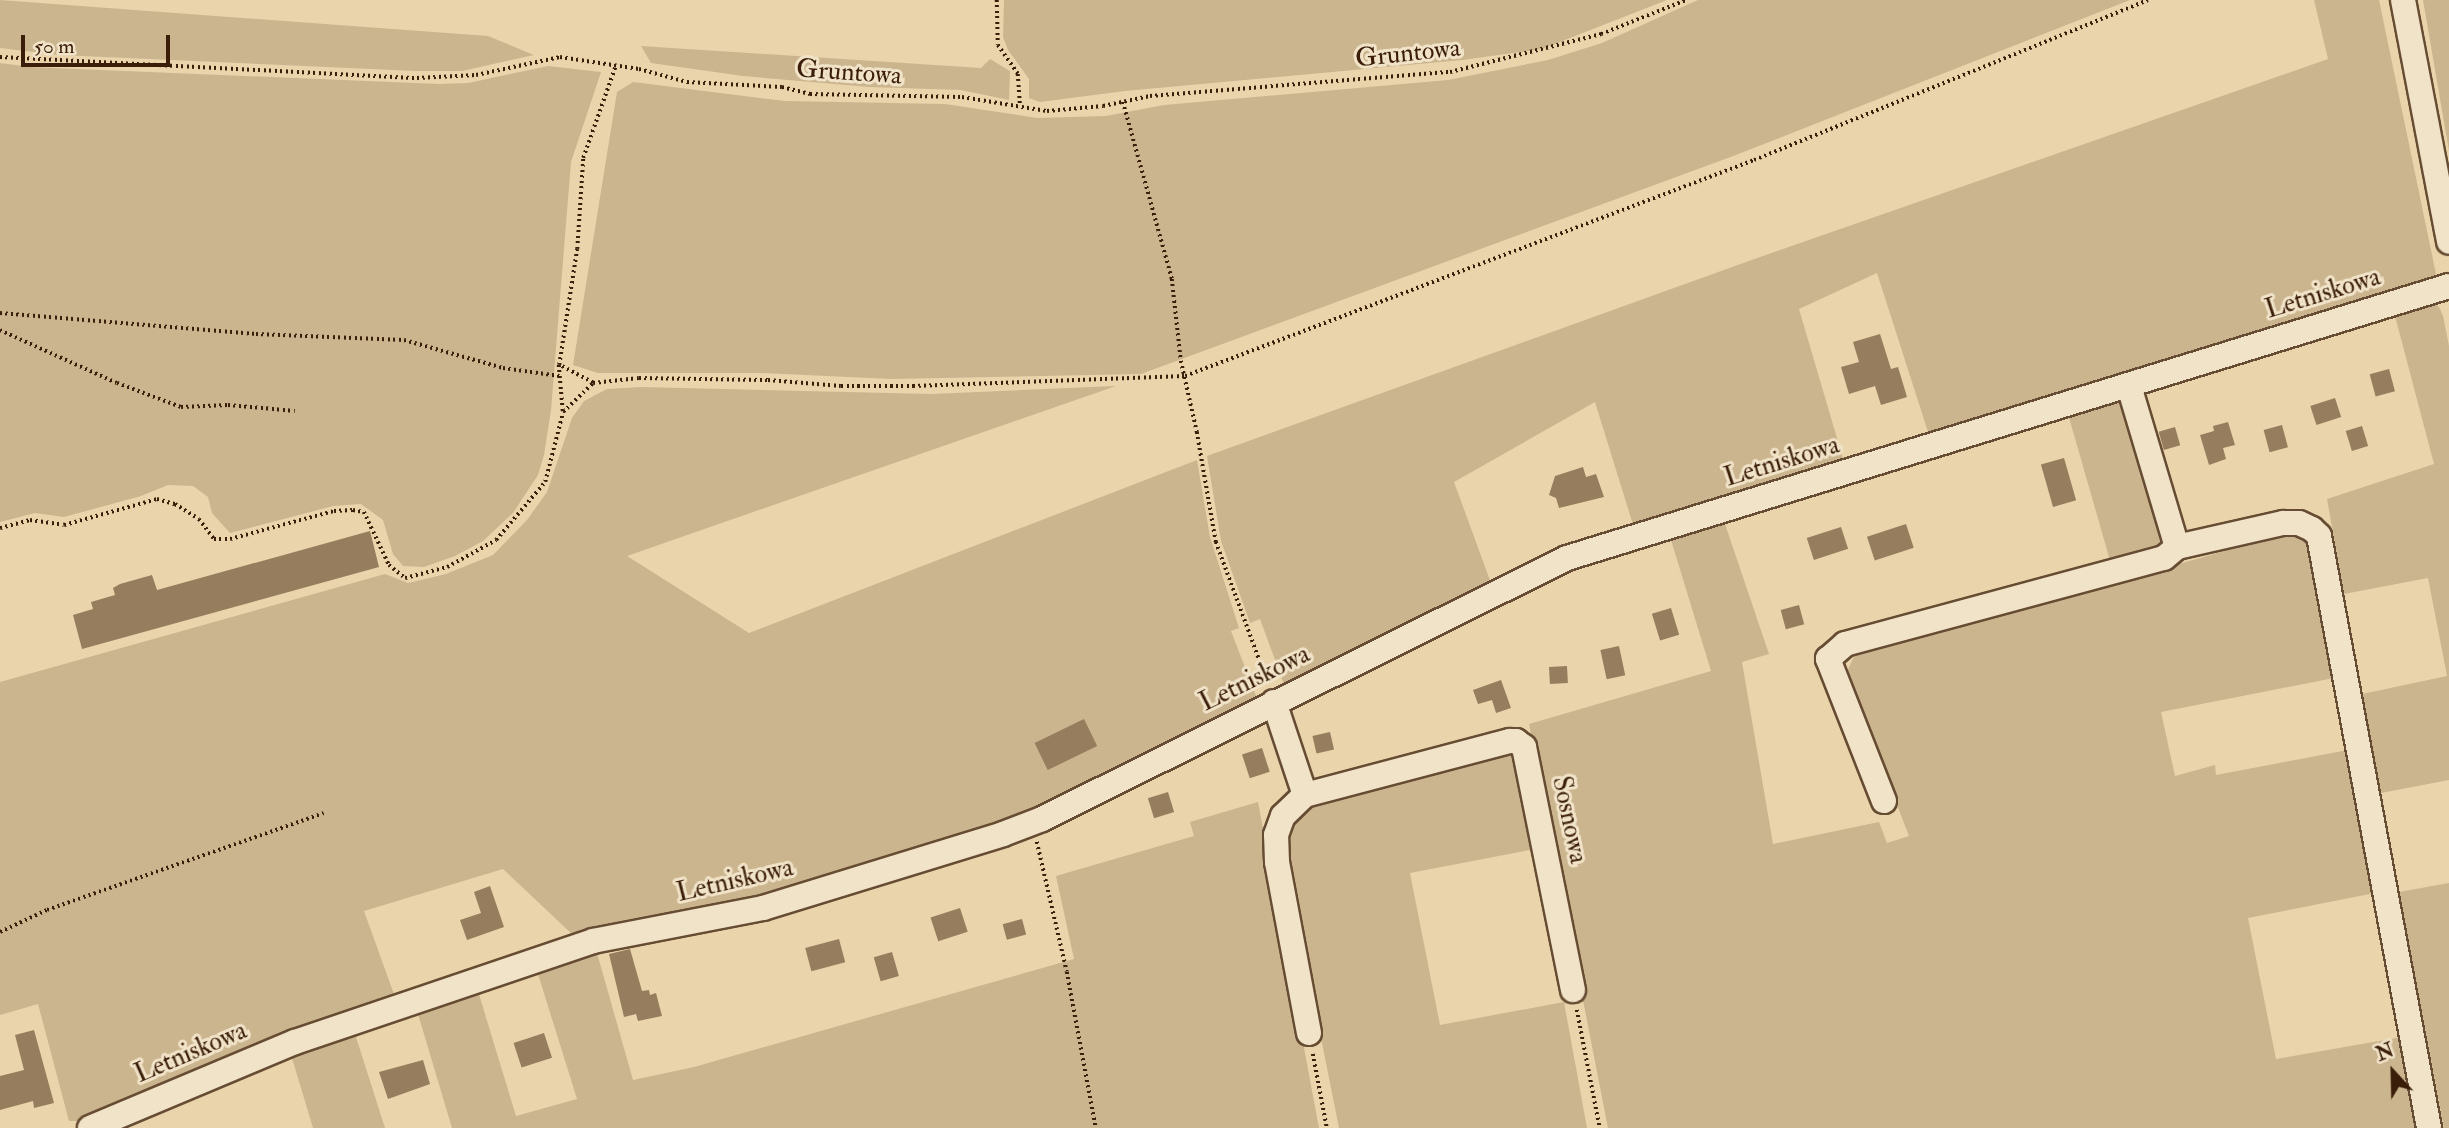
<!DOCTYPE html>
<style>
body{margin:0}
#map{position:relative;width:2449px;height:1128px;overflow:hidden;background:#e9d4ab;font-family:"IM FELL Double Pica",serif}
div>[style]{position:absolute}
.green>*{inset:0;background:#cbb58f;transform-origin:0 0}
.building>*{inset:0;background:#957d5d;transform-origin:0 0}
.path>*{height:3.5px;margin-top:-1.75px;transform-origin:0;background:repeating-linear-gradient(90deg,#3b1e09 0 2px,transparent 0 5.5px)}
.roads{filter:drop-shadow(2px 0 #664c32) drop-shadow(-2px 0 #664c32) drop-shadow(0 2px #664c32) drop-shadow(0 -2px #664c32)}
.minor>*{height:24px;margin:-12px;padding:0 12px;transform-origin:12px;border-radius:12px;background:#f1e3c8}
span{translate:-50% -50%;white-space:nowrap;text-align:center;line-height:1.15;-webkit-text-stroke:6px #f1e3c8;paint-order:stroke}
.street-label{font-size:26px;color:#3b1e09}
.north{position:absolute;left:2358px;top:1037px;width:70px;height:70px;-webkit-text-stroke:5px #f1e3c8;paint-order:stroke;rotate:338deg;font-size:19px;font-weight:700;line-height:28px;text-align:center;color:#3b1e09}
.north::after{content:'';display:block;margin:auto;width:24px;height:32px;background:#3b1e09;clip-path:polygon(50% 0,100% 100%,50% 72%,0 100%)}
.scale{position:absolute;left:21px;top:35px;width:149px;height:32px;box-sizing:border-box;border:4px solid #3b1e09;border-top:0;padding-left:9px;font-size:21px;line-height:24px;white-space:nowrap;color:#3b1e09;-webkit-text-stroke:5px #f1e3c8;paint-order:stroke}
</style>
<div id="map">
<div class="green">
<div style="clip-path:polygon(0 0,488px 36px,534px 55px,462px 71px,416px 71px,59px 55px,0 48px)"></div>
<div style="clip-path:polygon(1004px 0,1667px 0,1542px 49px,1462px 60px,1125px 91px,1040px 102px,1029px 98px,1029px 79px,1008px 50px,1003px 37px)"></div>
<div style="clip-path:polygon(1698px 0,2130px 0,1736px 155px,1141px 374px,891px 379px,761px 373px,598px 373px,573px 365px,617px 92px,633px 82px,785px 101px,945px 104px,1037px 118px,1106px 116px,1164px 105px,1448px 80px,1548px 60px,1602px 43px)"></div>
<div style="clip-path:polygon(2314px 0,2379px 0,2436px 274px,2426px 284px,1929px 435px,1877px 273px,1799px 309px,1844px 462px,1634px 528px,1595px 402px,1454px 482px,1491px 583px,1285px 687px,1260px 619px,1250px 623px,1221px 541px,1207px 456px,1760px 257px,2328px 59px)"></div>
<div style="clip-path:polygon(2423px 0,2449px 0,2449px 151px)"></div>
<div style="clip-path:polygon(641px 46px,981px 68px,990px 59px,1010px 71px,1009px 100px,961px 90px,869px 87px,743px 76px,651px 63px)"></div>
<div style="clip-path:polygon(0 63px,31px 67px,439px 84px,468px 83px,548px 66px,601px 72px,571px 162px,551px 410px,544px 455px,538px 475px,513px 513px,483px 541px,455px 556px,424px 567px,403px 566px,393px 554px,383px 520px,361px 504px,333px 506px,230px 533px,212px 513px,208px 497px,193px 486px,168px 485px,141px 496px,64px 517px,35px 513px,0 522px)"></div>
<div style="clip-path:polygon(2433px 303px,2439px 307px,2443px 316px,2449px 346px,2449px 780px,2381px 793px,2362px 694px,2447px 676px,2428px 578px,2344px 594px,2327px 499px,2434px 464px,2395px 316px)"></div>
<div style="clip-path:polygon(1116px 386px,627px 556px,749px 633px,1197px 460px,1210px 537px,1239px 628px,1231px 631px,1258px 701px,1014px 819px,739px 903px,573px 935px,503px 869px,364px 911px,395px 997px,242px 1050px,85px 1121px,69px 1121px,38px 1004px,0 1015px,0 682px,385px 574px,408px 583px,446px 574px,493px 555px,527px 520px,547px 492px,572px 418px,584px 401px,607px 389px,641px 387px,932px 394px)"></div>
<div style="left:2123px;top:399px;width:150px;height:57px;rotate:74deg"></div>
<div style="clip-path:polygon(1725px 524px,1769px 654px,1742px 662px,1773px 844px,1879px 822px,1887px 843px,1909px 836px,1846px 673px,1855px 655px,2296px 531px,2309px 537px,2334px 678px,2161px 712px,2175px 776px,2215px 765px,2216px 775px,2348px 750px,2375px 893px,2248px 918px,2276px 1059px,2402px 1037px,2419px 1128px,1608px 1128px,1529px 724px,1711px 671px,1671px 540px)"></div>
<div style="clip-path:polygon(1507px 749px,1517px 755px,1535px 849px,1410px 873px,1439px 1020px,1440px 1025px,1564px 1002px,1587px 1128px,1339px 1128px,1282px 843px,1309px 805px)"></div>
<div style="clip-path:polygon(1258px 802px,1319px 1128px,452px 1128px,418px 1014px,478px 991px,516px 1116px,577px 1099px,537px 971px,597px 953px,633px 1080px,694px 1067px,1074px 959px,1056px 876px,1194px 836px,1190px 822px)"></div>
<div style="clip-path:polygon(2449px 883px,2449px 1128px,2444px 1128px,2399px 892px)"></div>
<div style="clip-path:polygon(355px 1034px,385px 1128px,313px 1128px,292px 1058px)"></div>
</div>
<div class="building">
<div style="clip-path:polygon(1880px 334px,1891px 369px,1898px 367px,1907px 397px,1881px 405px,1875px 386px,1849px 394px,1841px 367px,1859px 362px,1853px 342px)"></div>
<div style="left:2389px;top:369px;width:23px;height:20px;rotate:75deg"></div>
<div style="left:2335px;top:398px;width:20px;height:26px;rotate:72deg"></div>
<div style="clip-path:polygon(2228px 422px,2235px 445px,2223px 448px,2226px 459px,2209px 465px,2200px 435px,2214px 431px,2213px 426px)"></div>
<div style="left:2282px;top:425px;width:23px;height:19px;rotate:75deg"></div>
<div style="left:2362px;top:426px;width:21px;height:17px;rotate:73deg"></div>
<div style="left:2175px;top:427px;width:19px;height:17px;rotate:74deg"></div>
<div style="left:2064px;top:458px;width:44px;height:24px;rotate:74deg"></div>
<div style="clip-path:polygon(1583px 467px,1586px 477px,1596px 474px,1604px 497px,1559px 508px,1556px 498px,1549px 495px,1555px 476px)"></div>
<div style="left:1906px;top:524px;width:25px;height:41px;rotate:72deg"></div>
<div style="left:1841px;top:527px;width:23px;height:36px;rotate:72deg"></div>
<div style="clip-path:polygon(370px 531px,379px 567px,82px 649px,73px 615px,93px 609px,91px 602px,115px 595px,113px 588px,120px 584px,152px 575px,157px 590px)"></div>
<div style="left:1799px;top:605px;width:20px;height:19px;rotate:75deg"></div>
<div style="left:1671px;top:608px;width:28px;height:20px;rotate:73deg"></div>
<div style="left:1619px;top:646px;width:30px;height:19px;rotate:78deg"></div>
<div style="left:1567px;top:666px;width:17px;height:18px;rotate:87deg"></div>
<div style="clip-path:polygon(1501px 680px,1511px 708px,1496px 713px,1492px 700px,1478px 704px,1473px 690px)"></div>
<div style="left:1084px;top:719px;width:30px;height:55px;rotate:64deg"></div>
<div style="left:1330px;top:732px;width:18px;height:18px;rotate:77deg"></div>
<div style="left:1262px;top:748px;width:25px;height:21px;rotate:72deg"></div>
<div style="left:1168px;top:792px;width:21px;height:21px;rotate:73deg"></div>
<div style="clip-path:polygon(490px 886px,504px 927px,467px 940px,460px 920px,481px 913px,474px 892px)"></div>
<div style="left:960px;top:908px;width:25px;height:31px;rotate:72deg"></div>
<div style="left:1022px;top:919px;width:16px;height:20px;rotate:75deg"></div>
<div style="left:839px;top:939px;width:24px;height:35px;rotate:75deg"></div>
<div style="clip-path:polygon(630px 949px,642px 991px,649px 990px,650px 995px,656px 993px,662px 1016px,638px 1021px,636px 1014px,624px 1017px,609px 954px)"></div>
<div style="left:892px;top:952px;width:25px;height:19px;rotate:74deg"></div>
<div style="clip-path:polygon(34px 1030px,54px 1103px,34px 1108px,33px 1101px,0 1110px,0 1076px,24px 1070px,15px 1035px)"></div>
<div style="left:544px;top:1033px;width:26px;height:32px;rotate:72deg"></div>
<div style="clip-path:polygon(423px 1060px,430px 1084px,388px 1099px,379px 1072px)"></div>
</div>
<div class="path">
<div style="left:997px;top:0;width:45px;rotate:88.7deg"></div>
<div style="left:998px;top:45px;width:35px;rotate:55deg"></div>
<div style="left:1018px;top:74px;width:31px;rotate:86deg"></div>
<div style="left:0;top:57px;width:418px;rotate:2.9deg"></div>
<div style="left:417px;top:78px;width:59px;rotate:-2.9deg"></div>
<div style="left:476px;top:75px;width:86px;rotate:-12.1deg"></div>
<div style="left:560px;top:57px;width:80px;rotate:8.6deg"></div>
<div style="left:639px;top:69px;width:50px;rotate:15.2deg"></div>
<div style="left:687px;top:82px;width:95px;rotate:3deg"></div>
<div style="left:782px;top:87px;width:29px;rotate:14deg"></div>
<div style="left:810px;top:94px;width:152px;rotate:1.1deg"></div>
<div style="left:962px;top:97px;width:86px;rotate:9.4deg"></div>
<div style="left:1047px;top:111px;width:56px;rotate:-5.1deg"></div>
<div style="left:1103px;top:106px;width:48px;rotate:-12deg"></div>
<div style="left:1150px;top:96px;width:301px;rotate:-4.6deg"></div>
<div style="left:1450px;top:72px;width:156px;rotate:-14.1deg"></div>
<div style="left:1601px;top:34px;width:92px;rotate:-21.8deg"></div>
<div style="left:1123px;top:102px;width:184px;rotate:74.5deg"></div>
<div style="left:1172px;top:279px;width:82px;rotate:83.7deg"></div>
<div style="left:1181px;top:361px;width:73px;rotate:77.3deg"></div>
<div style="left:1197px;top:432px;width:112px;rotate:80.2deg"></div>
<div style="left:1216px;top:542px;width:150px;rotate:69.8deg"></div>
<div style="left:0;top:313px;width:257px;rotate:4.7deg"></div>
<div style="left:256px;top:334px;width:148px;rotate:2.3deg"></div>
<div style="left:404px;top:340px;width:103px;rotate:15.8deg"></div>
<div style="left:503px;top:368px;width:57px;rotate:8.1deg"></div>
<div style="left:0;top:330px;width:128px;rotate:24.4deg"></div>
<div style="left:117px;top:383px;width:68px;rotate:20.6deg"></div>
<div style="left:181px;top:407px;width:47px;rotate:-2.4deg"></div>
<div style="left:228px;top:405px;width:67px;rotate:5.1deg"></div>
<div style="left:559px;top:365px;width:47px;rotate:85.1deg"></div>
<div style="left:593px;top:383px;width:38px;rotate:-152deg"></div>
<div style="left:559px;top:365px;width:117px;rotate:-81.2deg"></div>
<div style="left:577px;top:249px;width:91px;rotate:-86.2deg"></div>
<div style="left:583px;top:158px;width:99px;rotate:-70.5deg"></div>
<div style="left:0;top:528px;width:31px;rotate:-15deg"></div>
<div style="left:30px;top:520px;width:34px;rotate:8deg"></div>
<div style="left:64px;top:525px;width:97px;rotate:-15.6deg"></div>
<div style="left:157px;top:499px;width:19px;rotate:16deg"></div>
<div style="left:175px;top:504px;width:28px;rotate:32deg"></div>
<div style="left:199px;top:519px;width:25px;rotate:53deg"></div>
<div style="left:214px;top:539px;width:16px"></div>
<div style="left:230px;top:539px;width:108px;rotate:-15.1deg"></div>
<div style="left:334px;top:511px;width:19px;rotate:-3deg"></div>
<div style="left:353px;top:510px;width:11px;rotate:10deg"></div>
<div style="left:364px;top:512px;width:59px;rotate:64.7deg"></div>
<div style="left:389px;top:565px;width:21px;rotate:39deg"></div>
<div style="left:405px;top:578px;width:43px;rotate:-14.7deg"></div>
<div style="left:447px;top:567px;width:56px;rotate:-28.9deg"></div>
<div style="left:496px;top:540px;width:76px;rotate:-49.8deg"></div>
<div style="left:545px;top:482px;width:72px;rotate:-75.6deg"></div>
<div style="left:563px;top:412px;width:42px;rotate:-44deg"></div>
<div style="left:593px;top:383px;width:46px;rotate:-6.2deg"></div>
<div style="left:639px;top:378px;width:129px;rotate:0.9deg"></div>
<div style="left:768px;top:380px;width:73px;rotate:4.7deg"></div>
<div style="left:841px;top:386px;width:72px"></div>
<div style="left:913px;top:386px;width:272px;rotate:-2.1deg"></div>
<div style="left:1185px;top:376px;width:609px;rotate:-20.79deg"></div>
<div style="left:1754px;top:160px;width:425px;rotate:-22.1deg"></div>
<div style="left:1037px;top:842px;width:133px;rotate:77deg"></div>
<div style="left:1067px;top:972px;width:159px;rotate:79.5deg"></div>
<div style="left:0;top:932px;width:52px;rotate:-25.1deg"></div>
<div style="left:47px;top:910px;width:293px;rotate:-19.3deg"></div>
<div style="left:1577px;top:1010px;width:120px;rotate:79deg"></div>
<div style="left:1313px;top:1054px;width:75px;rotate:79.3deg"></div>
</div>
<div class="roads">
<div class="minor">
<div style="left:2403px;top:0;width:246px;rotate:79.2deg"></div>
<div style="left:2129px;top:386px;width:168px;rotate:73.4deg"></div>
<div style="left:1274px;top:702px;width:98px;rotate:71.6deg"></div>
<div style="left:1884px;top:801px;width:153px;rotate:-111.5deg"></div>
<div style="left:1828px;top:659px;width:23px;rotate:-41deg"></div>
<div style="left:1845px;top:644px;width:330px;rotate:-15.1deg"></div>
<div style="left:2164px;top:558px;width:17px;rotate:-40deg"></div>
<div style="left:2177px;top:547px;width:109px;rotate:-12.8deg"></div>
<div style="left:2283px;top:523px;width:16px"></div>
<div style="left:2299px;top:523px;width:14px;rotate:25deg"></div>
<div style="left:2312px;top:529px;width:10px;rotate:45deg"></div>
<div style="left:2319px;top:536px;width:602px;rotate:79.47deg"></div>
<div style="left:1309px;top:1033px;width:174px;rotate:-100.6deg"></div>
<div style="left:1277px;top:862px;width:27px;rotate:-92deg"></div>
<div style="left:1276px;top:835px;width:20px;rotate:-70deg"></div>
<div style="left:1283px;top:816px;width:30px;rotate:-44deg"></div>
<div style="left:1305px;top:795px;width:212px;rotate:-14.8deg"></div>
<div style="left:1510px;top:741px;width:6px"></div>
<div style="left:1516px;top:741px;width:10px;rotate:37deg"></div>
<div style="left:1524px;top:747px;width:248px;rotate:78.6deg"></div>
<div style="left:90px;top:1128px;width:222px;rotate:-22.8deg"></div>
<div style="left:295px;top:1042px;width:315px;rotate:-18.7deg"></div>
<div style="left:593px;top:941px;width:173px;rotate:-11deg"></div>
<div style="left:763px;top:908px;width:251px;rotate:-17.1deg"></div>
<div style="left:1003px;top:834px;width:42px;rotate:-21deg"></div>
<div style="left:1042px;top:819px;width:586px;rotate:-26.43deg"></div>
<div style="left:1567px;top:558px;width:923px;rotate:-17.14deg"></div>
</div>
</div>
<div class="street-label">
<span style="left:1408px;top:54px;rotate:-6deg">Gruntowa</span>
<span style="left:849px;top:73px;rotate:4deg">Gruntowa</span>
<span style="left:2323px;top:294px;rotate:-17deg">Letniskowa</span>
<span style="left:1782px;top:462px;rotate:-17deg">Letniskowa</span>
<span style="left:1255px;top:679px;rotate:-26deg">Letniskowa</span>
<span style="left:1569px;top:820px;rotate:78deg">Sosnowa</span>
<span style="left:735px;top:881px;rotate:-13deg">Letniskowa</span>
<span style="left:191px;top:1053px;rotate:-23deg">Letniskowa</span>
</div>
<div class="north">N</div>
<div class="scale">50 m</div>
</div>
